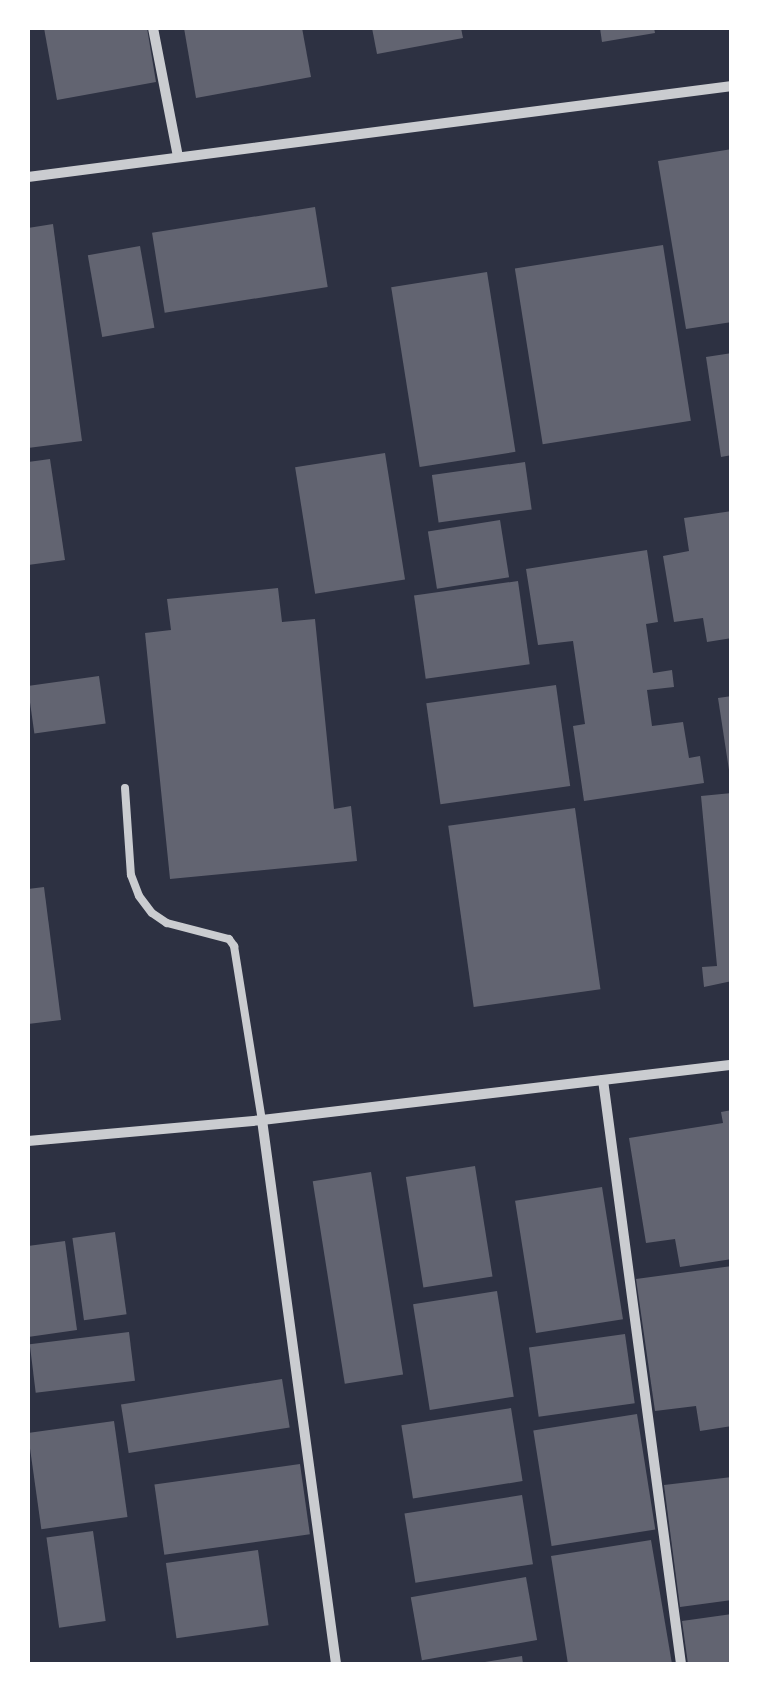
<!DOCTYPE html>
<style>
body{margin:0}
#map{position:relative;width:759px;height:1692px;overflow:hidden;background:#2d3142;font-family:"Golos Text",sans-serif}
div>[style]{position:absolute}
.building>*{inset:0;background:#626471;transform-origin:0 0}
.service>*{height:8px;margin:-4px;padding:0 4px;transform-origin:4px;border-radius:4px;background:#caccd0}
.minor>*{height:10px;margin:-5px;padding:0 5px;transform-origin:5px;border-radius:5px;background:#caccd0}
span{translate:-50% -50%;white-space:nowrap;text-align:center;line-height:1.15;-webkit-text-stroke:10px #fff;paint-order:stroke}
.frame{position:absolute;inset:0;border:30px solid #fff;pointer-events:none}
</style>
<div id="map">
<div class="building">
<div style="clip-path:polygon(44px 28px,147px 28px,156px 82px,57px 100px)"></div>
<div style="clip-path:polygon(184px 28px,302px 28px,311px 77px,196px 98px)"></div>
<div style="clip-path:polygon(372px 28px,461px 28px,463px 38px,377px 54px)"></div>
<div style="clip-path:polygon(600px 28px,654px 28px,655px 33px,602px 42px)"></div>
<div style="clip-path:polygon(732px 149px,732px 322px,686px 329px,658px 161px)"></div>
<div style="left:315px;top:207px;width:81px;height:165px;rotate:81deg"></div>
<div style="clip-path:polygon(53px 224px,82px 441px,28px 448px,28px 228px)"></div>
<div style="left:663px;top:245px;width:178px;height:150px;rotate:81deg"></div>
<div style="left:140px;top:246px;width:83px;height:53px;rotate:80deg"></div>
<div style="left:487px;top:272px;width:182px;height:97px;rotate:81deg"></div>
<div style="clip-path:polygon(732px 353px,732px 455px,721px 457px,706px 357px)"></div>
<div style="left:385px;top:453px;width:128px;height:91px;rotate:81deg"></div>
<div style="clip-path:polygon(50px 459px,65px 560px,28px 565px,28px 462px)"></div>
<div style="left:525px;top:462px;width:48px;height:94px;rotate:82deg"></div>
<div style="clip-path:polygon(732px 511px,732px 638px,707px 642px,703px 618px,674px 622px,663px 556px,689px 551px,684px 518px)"></div>
<div style="left:500px;top:520px;width:58px;height:73px;rotate:81deg"></div>
<div style="clip-path:polygon(647px 550px,658px 622px,646px 624px,653px 673px,672px 670px,674px 687px,647px 690px,652px 726px,683px 722px,689px 758px,700px 756px,704px 783px,584px 801px,573px 726px,585px 724px,573px 641px,538px 645px,526px 569px)"></div>
<div style="left:518px;top:581px;width:84px;height:105px;rotate:82deg"></div>
<div style="clip-path:polygon(278px 588px,282px 622px,315px 619px,334px 809px,351px 806px,357px 861px,170px 879px,145px 633px,171px 630px,167px 599px)"></div>
<div style="left:99px;top:676px;width:48px;height:72px;rotate:82deg"></div>
<div style="left:556px;top:685px;width:102px;height:131px;rotate:82deg"></div>
<div style="clip-path:polygon(732px 696px,732px 770px,729px 770px,718px 698px)"></div>
<div style="clip-path:polygon(732px 793px,732px 981px,704px 987px,702px 967px,717px 966px,701px 796px)"></div>
<div style="left:575px;top:808px;width:183px;height:128px;rotate:82deg"></div>
<div style="clip-path:polygon(44px 887px,61px 1020px,28px 1024px,28px 889px)"></div>
<div style="clip-path:polygon(732px 1110px,732px 1259px,680px 1267px,675px 1239px,646px 1243px,629px 1138px,723px 1123px,721px 1112px)"></div>
<div style="left:475px;top:1166px;width:112px;height:70px;rotate:81deg"></div>
<div style="left:371px;top:1172px;width:205px;height:59px;rotate:81deg"></div>
<div style="left:602px;top:1187px;width:134px;height:88px;rotate:81deg"></div>
<div style="left:115px;top:1232px;width:83px;height:43px;rotate:82deg"></div>
<div style="clip-path:polygon(65px 1241px,77px 1330px,28px 1337px,28px 1246px)"></div>
<div style="clip-path:polygon(732px 1266px,732px 1426px,700px 1431px,696px 1406px,655px 1411px,636px 1279px)"></div>
<div style="left:497px;top:1291px;width:107px;height:85px;rotate:81deg"></div>
<div style="left:129px;top:1332px;width:49px;height:100px;rotate:83deg"></div>
<div style="left:625px;top:1334px;width:70px;height:97px;rotate:82deg"></div>
<div style="left:282px;top:1379px;width:49px;height:163px;rotate:81deg"></div>
<div style="left:511px;top:1408px;width:74px;height:111px;rotate:81deg"></div>
<div style="left:637px;top:1414px;width:117px;height:105px;rotate:81deg"></div>
<div style="left:114px;top:1421px;width:97px;height:87px;rotate:82deg"></div>
<div style="left:300px;top:1464px;width:71px;height:147px;rotate:82deg"></div>
<div style="clip-path:polygon(732px 1477px,732px 1600px,680px 1607px,664px 1485px)"></div>
<div style="left:522px;top:1495px;width:70px;height:119px;rotate:81deg"></div>
<div style="left:93px;top:1531px;width:91px;height:47px;rotate:82deg"></div>
<div style="clip-path:polygon(651px 1540px,672px 1664px,568px 1664px,551px 1556px)"></div>
<div style="left:258px;top:1550px;width:76px;height:93px;rotate:82deg"></div>
<div style="left:526px;top:1577px;width:64px;height:117px;rotate:80deg"></div>
<div style="clip-path:polygon(732px 1614px,732px 1664px,688px 1664px,682px 1621px)"></div>
<div style="clip-path:polygon(522px 1656px,523px 1664px,486px 1664px,485px 1662px)"></div>
</div>
<div class="service">
<div style="left:125px;top:788px;width:87px;rotate:86.1deg"></div>
<div style="left:131px;top:875px;width:22px;rotate:69deg"></div>
<div style="left:139px;top:896px;width:21px;rotate:53deg"></div>
<div style="left:152px;top:913px;width:18px;rotate:34deg"></div>
<div style="left:167px;top:923px;width:64px;rotate:14.5deg"></div>
<div style="left:229px;top:939px;width:9px;rotate:54deg"></div>
<div style="left:234px;top:946px;width:176px;rotate:80.9deg"></div>
</div>
<div class="minor">
<div style="left:153px;top:28px;width:131px;rotate:79deg"></div>
<div style="left:28px;top:177px;width:710px;rotate:-7.37deg"></div>
<div style="left:603px;top:1080px;width:589px;rotate:82.39deg"></div>
<div style="left:262px;top:1120px;width:549px;rotate:82.25deg"></div>
<div style="left:28px;top:1141px;width:235px;rotate:-5.1deg"></div>
<div style="left:262px;top:1120px;width:473px;rotate:-6.7deg"></div>
</div>
<div class="frame"></div>
</div>
